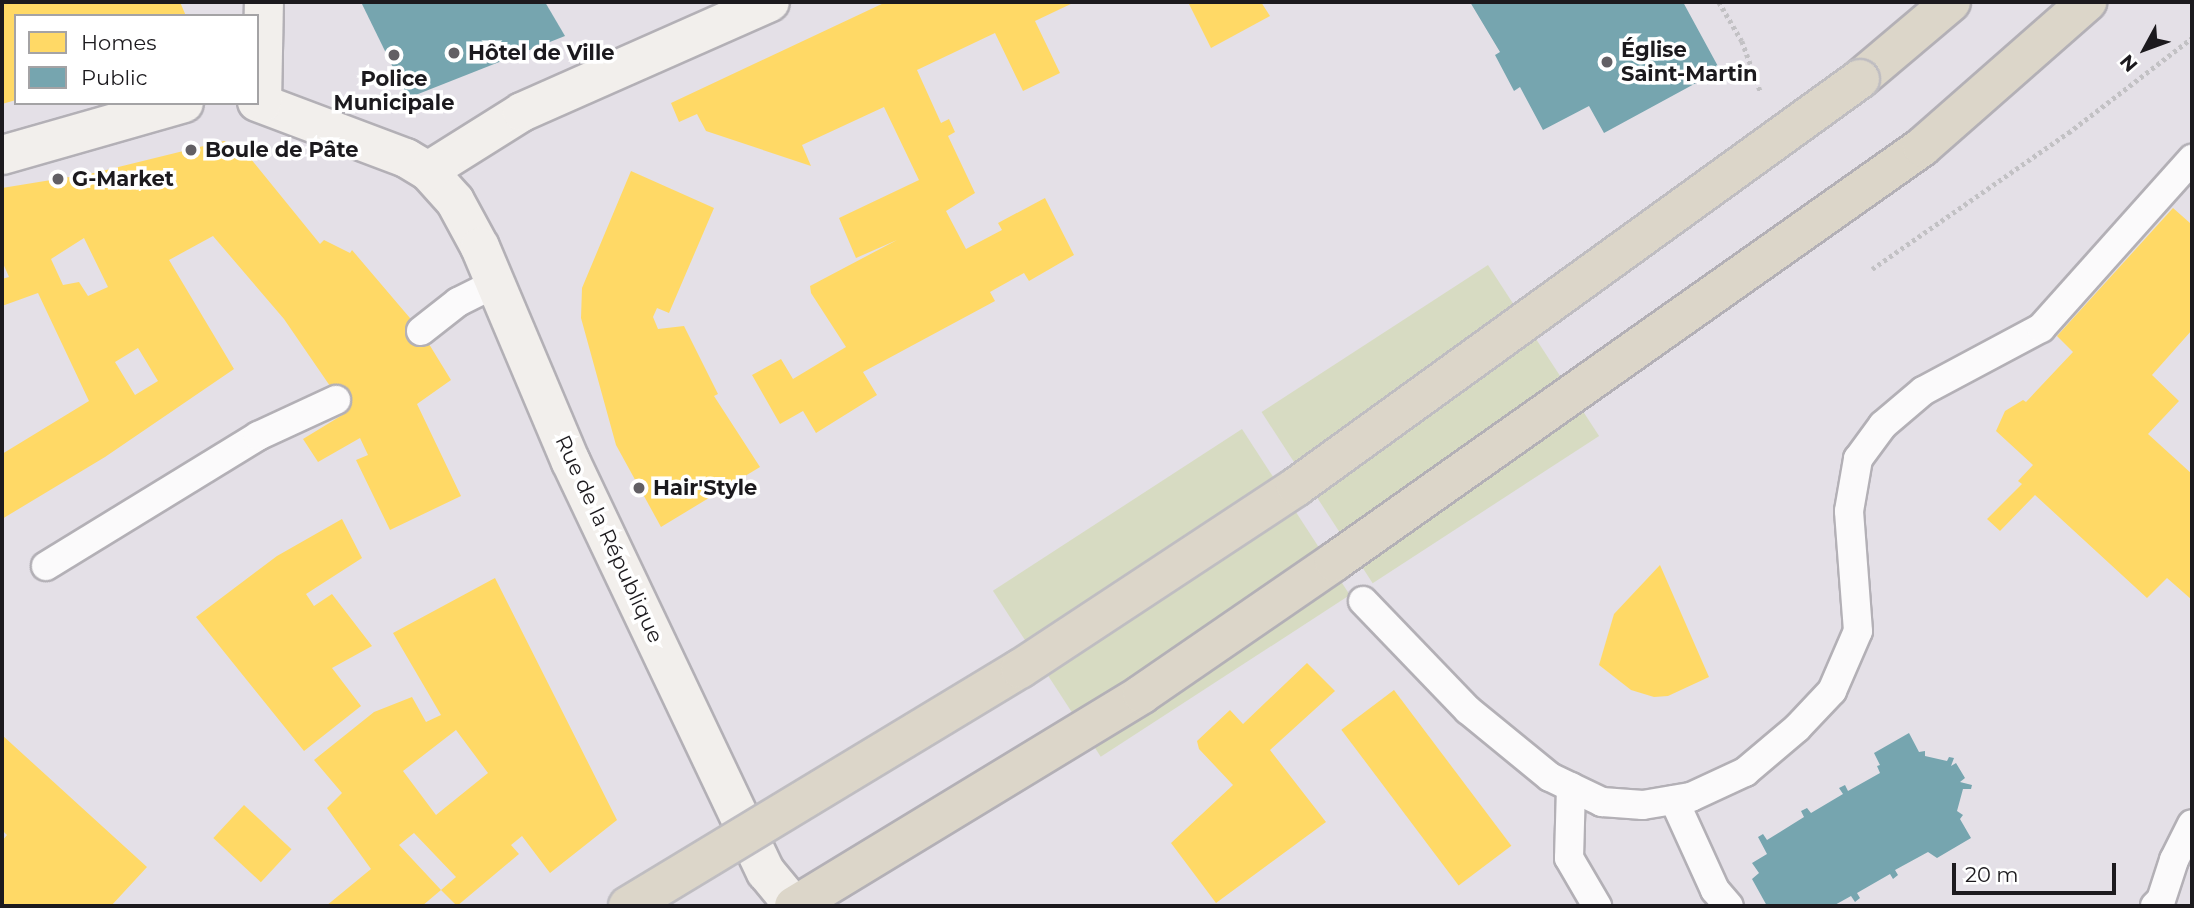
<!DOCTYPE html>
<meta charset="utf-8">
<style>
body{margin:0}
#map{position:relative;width:2194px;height:908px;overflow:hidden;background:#e4e0e7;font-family:Montserrat,sans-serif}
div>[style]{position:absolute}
.green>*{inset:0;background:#d7dbc2;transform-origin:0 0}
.homes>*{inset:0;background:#ffd966;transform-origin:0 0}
.public>*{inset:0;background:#76a5af}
.path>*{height:4.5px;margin-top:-2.25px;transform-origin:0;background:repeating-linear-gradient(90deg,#c2c1c4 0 3.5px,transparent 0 7px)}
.roads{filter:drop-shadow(2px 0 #b3b0b6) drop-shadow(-2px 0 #b3b0b6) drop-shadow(0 2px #b3b0b6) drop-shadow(0 -2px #b3b0b6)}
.lane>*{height:28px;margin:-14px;padding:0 14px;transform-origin:14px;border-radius:14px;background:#fbfafb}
.secondary>*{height:38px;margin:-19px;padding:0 19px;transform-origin:19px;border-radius:19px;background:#f2efec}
.highway>*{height:38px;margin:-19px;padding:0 19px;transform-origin:19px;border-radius:19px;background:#dcd6c9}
.bridges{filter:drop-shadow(2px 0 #bfbdc1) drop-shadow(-2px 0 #bfbdc1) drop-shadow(0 2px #bfbdc1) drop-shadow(0 -2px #bfbdc1)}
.highway-bridge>*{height:38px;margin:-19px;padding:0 19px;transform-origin:19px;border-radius:19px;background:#dcd6c9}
.dots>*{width:19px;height:19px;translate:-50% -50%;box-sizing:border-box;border:4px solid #fff;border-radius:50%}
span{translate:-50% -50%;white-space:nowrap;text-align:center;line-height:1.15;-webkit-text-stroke:7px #fff;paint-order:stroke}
.poi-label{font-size:21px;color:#1c1a1e;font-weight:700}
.left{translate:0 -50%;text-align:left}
.street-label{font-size:21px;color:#1c1a1e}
.frame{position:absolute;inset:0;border:4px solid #1c1a1e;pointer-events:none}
.legend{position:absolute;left:14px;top:14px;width:245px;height:91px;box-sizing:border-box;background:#fff;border:2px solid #a4a3a5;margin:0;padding:9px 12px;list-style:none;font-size:21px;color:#1c1a1e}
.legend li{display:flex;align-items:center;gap:14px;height:35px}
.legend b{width:35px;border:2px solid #a4a3a5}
.north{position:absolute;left:2110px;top:14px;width:70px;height:70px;-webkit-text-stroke:5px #fff;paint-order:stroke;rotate:229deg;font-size:19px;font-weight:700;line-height:28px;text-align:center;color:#1c1a1e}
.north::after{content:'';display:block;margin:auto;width:24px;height:32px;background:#1c1a1e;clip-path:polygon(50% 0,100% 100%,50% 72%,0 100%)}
.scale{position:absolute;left:1952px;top:863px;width:164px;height:32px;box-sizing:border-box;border:4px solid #1c1a1e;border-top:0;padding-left:9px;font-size:21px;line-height:24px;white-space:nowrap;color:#1c1a1e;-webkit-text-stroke:5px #fff;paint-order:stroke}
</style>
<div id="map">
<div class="green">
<div style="left:1488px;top:265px;width:204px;height:270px;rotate:57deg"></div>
<div style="left:1242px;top:429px;width:198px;height:297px;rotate:57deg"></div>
</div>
<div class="homes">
<div style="clip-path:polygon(2px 2px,180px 2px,186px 16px,16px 16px,16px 100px,2px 104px)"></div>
<div style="clip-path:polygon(886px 2px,1075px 2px,1035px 21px,1060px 73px,1023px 91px,995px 33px,917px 70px,941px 123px,949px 119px,955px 132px,948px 136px,975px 193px,946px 211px,966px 249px,1002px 230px,998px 223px,1045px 198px,1074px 255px,1029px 281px,1024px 273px,990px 292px,995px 301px,863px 372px,877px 395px,816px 433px,803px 411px,780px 424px,752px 375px,781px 359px,793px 379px,846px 347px,811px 293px,810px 286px,897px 240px,856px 258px,839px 218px,919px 180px,884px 107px,802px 145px,811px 166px,706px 131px,697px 114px,679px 122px,671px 103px)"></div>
<div style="clip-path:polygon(1188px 2px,1261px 2px,1270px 16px,1211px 48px)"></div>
<div style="clip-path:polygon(evenodd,224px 141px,242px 148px,320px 244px,324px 240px,350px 253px,352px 250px,421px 331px,451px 380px,417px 404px,461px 496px,390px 530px,356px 460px,368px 455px,360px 438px,318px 462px,303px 439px,344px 414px,330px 386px,284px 319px,213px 236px,169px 260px,234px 369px,105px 457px,2px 519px,2px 454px,89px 401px,38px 293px,2px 306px,2px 279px,9px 277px,2px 261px,2px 188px,94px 173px,224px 141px,84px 238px,108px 287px,88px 296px,79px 282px,63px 285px,51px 259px,84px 238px,224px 141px,138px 348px,158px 381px,135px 395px,115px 362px,138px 348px)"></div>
<div style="clip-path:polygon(631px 171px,714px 208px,669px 313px,657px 308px,653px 317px,658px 329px,684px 326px,718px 394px,714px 396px,760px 467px,661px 527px,616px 445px,581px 318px,582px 288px)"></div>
<div style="clip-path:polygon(2173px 208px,2190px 223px,2192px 220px,2192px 330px,2152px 375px,2179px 401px,2148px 434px,2192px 474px,2192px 600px,2167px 578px,2147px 598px,2035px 495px,2000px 531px,1987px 519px,2022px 484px,2018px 481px,2033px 465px,1996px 431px,2005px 411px,2023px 400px,2026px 402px,2073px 352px,2057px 336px)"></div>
<div style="clip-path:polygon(342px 519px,362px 558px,306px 594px,314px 606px,332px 594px,372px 646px,332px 668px,361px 706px,304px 751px,196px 617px,277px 556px)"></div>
<div style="clip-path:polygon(1660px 565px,1709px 677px,1668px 696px,1654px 697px,1631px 690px,1599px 665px,1614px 614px)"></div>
<div style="clip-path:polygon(evenodd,495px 578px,617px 820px,550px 873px,522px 836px,511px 845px,519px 854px,457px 906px,441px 890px,422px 906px,326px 906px,371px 869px,327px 808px,342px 793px,314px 760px,374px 712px,412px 697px,426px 722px,441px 715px,393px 633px,495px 578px,456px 730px,488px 773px,436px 815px,403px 771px,456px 730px,495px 578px,414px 833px,456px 877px,441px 890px,399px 845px,414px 833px)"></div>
<div style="clip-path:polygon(1307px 663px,1335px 691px,1270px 750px,1326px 822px,1216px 903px,1171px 843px,1233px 785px,1199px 749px,1197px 741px,1230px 710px,1243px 724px)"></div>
<div style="left:1394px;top:690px;width:195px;height:66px;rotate:53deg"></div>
<div style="clip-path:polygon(2px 735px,147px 867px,111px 906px,2px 906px,2px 841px,7px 835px,2px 830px)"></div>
<div style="left:244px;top:805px;width:65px;height:45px;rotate:43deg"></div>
</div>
<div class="public">
<div style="clip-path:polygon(361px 2px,545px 2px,565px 36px,408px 98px)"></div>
<div style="clip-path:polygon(1470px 2px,1683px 2px,1720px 70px,1604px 133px,1589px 106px,1543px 130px,1520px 87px,1514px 91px,1495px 55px,1500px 52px)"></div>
<div style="clip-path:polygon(1909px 733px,1919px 752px,1925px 751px,1925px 756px,1947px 761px,1949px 757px,1954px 758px,1951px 766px,1956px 763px,1965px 778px,1960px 782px,1972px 785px,1971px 789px,1963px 789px,1957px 811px,1963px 815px,1960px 819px,1971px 838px,1937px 858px,1928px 852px,1895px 870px,1898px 875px,1893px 879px,1890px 874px,1857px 893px,1860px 898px,1855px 902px,1851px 896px,1833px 906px,1767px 906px,1752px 879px,1759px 873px,1752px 863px,1767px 854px,1758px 837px,1763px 834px,1767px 840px,1804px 817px,1801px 811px,1807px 808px,1811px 813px,1843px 794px,1839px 788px,1845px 785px,1848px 791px,1880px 773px,1877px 766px,1880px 765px,1874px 753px)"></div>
</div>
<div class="path">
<div style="left:1719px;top:2px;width:45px;rotate:59.5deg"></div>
<div style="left:1742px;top:41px;width:55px;rotate:69.9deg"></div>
<div style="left:1872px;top:269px;width:239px;rotate:-34.8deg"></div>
<div style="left:2068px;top:133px;width:156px;rotate:-37.5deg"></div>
</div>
<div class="roads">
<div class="lane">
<div style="left:421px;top:331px;width:47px;rotate:-38.1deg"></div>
<div style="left:458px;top:302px;width:42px;rotate:-26.6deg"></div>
<div style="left:46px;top:566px;width:249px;rotate:-31.5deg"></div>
<div style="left:258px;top:436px;width:86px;rotate:-24.8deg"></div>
<div style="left:1363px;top:601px;width:151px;rotate:46.1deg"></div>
<div style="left:1468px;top:710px;width:106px;rotate:39.3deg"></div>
<div style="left:1550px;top:777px;width:58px;rotate:25.7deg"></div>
<div style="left:1602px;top:802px;width:41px;rotate:4.2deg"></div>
<div style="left:1643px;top:805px;width:49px;rotate:-9.5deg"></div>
<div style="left:1691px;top:797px;width:60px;rotate:-24.8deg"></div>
<div style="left:1745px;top:772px;width:68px;rotate:-40.2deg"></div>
<div style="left:1797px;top:728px;width:51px;rotate:-46.6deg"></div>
<div style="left:1832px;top:691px;width:65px;rotate:-66.6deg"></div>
<div style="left:1858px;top:631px;width:120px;rotate:-94.3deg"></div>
<div style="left:1849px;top:511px;width:53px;rotate:-80.2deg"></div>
<div style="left:1858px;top:459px;width:42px;rotate:-53.7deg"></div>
<div style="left:1883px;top:425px;width:52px;rotate:-40.4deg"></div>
<div style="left:1923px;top:391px;width:134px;rotate:-28.1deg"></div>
<div style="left:2041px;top:328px;width:227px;rotate:-48.2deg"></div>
<div style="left:1571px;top:787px;width:71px;rotate:91.6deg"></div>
<div style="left:1569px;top:858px;width:56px;rotate:59.7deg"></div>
<div style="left:1674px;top:800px;width:99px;rotate:65.5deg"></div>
<div style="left:1715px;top:890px;width:21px;rotate:49deg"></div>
<div style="left:2155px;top:906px;width:8px;rotate:-45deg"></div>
<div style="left:2161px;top:900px;width:42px;rotate:-72deg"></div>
<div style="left:2174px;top:860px;width:40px;rotate:-63.4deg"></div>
</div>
<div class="secondary">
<div style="left:257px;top:102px;width:159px;rotate:20.6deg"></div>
<div style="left:406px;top:158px;width:26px;rotate:31deg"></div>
<div style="left:428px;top:171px;width:40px;rotate:48deg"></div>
<div style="left:455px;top:201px;width:52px;rotate:61.5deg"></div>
<div style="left:480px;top:247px;width:233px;rotate:67.1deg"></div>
<div style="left:571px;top:462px;width:454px;rotate:64.6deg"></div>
<div style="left:766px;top:872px;width:44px;rotate:50.5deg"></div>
<div style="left:262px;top:103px;width:101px;rotate:-88.9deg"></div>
<div style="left:2px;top:155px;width:189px;rotate:-15.9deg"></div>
<div style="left:428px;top:171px;width:111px;rotate:-32.1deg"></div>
<div style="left:522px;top:112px;width:271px;rotate:-23.9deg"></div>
</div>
<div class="highway">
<div style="left:1860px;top:79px;width:119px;rotate:-40.2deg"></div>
<div style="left:794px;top:906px;width:407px;rotate:-31.3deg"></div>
<div style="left:1142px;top:694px;width:233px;rotate:-34.5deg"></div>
<div style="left:1334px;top:562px;width:720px;rotate:-35.21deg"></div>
<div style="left:1922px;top:147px;width:220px;rotate:-41.3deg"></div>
</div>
</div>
<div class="bridges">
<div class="highway-bridge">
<div style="left:628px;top:906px;width:458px;rotate:-31.2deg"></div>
<div style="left:1020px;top:669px;width:331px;rotate:-33.4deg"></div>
<div style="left:1296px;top:487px;width:696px;rotate:-35.88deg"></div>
</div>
</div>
<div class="dots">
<div style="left:454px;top:53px;background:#625f64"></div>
<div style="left:394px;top:55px;background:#625f64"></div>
<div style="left:1607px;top:62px;background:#625f64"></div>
<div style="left:191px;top:150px;background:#625f64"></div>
<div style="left:58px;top:179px;background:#625f64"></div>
<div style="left:639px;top:488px;background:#625f64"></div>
</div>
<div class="poi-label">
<span class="left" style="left:1621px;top:62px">Église<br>Saint-Martin</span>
<span class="left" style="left:468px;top:53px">Hôtel de Ville</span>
<span style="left:394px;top:91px">Police<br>Municipale</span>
<span class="left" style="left:205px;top:150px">Boule de Pâte</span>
<span class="left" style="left:72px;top:179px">G-Market</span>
<span class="left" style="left:653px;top:488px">Hair'Style</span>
</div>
<div class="street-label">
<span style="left:609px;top:539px;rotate:65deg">Rue de la République</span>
</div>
<div class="frame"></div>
<ul class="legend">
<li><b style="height:19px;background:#ffd966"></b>Homes</li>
<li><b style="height:19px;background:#76a5af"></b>Public</li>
</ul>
<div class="north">N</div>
<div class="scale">20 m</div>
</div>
